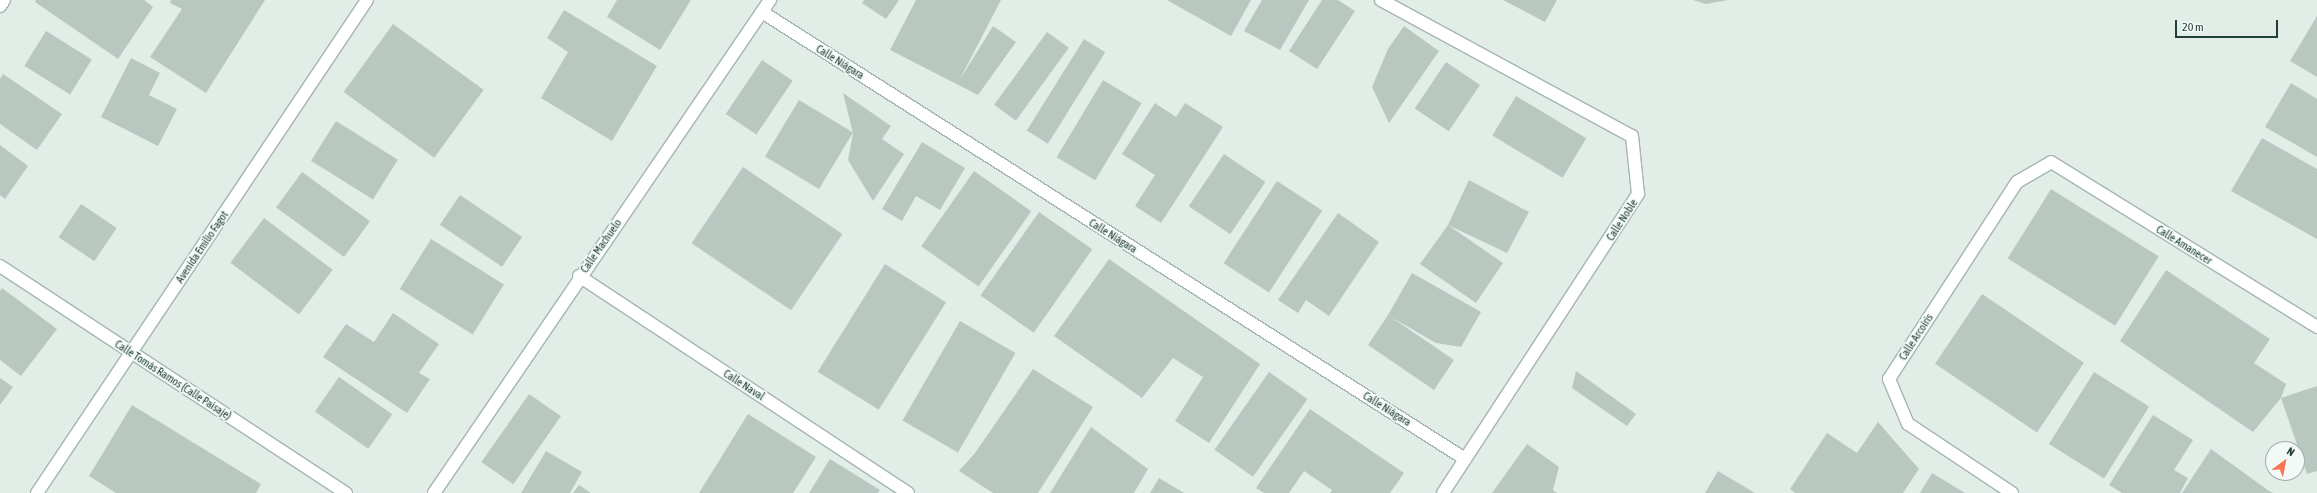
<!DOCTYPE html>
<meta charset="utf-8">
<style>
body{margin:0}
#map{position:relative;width:2317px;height:493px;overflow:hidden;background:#e2ede8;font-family:"Asap Condensed",sans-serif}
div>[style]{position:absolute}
.building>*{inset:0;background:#b8c8c1;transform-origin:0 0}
.roads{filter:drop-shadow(1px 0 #a4b6af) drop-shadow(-1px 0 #a4b6af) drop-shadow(0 1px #a4b6af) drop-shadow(0 -1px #a4b6af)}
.street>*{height:12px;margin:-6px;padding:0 6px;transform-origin:6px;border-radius:6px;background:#fff}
span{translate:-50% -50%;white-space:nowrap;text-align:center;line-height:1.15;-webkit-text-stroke:3.5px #f3f9f6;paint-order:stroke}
.street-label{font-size:11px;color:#214036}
.north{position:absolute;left:2265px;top:441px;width:40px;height:40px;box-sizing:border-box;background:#f3f9f6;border:1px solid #9fafa9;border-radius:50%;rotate:32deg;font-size:11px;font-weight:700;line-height:16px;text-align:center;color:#214036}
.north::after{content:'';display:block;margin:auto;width:14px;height:18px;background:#f97655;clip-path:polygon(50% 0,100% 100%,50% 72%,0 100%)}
.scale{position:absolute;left:2175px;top:20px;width:103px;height:18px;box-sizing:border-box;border:2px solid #214036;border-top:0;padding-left:5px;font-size:12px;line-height:14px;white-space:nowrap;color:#214036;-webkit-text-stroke:3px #f3f9f6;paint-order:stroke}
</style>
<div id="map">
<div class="building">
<div style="clip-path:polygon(36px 0,144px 0,153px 7px,118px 59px,35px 2px)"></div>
<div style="clip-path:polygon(171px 0,265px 0,206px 93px,150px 57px,182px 9px,170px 3px)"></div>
<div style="clip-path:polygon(617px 0,691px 0,660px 50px,607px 17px)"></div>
<div style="clip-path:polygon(864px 0,899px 0,886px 19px,862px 3px)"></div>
<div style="clip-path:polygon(916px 0,1001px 0,959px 81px,993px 26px,1016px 42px,978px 95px,890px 50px)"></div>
<div style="clip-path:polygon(1167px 0,1251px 0,1231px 36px)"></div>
<div style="clip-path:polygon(1262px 0,1309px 0,1280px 50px,1244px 31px)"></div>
<div style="clip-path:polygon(1322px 0,1338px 0,1355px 11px,1317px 69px,1289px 51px)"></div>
<div style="clip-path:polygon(1503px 0,1557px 0,1545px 22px)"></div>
<div style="clip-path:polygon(1693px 0,1728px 0,1706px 4px)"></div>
<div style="clip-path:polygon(564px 10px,657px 66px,612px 141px,541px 98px,568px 52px,547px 38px)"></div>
<div style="clip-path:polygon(2317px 16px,2317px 77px,2290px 61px)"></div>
<div style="left:393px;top:24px;width:112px;height:84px;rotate:36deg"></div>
<div style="clip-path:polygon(1404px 26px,1439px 51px,1389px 123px,1372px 87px,1388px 49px)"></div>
<div style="left:46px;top:31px;width:54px;height:41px;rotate:32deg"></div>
<div style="left:1047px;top:32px;width:27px;height:90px;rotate:36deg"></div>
<div style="left:1084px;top:39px;width:25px;height:108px;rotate:32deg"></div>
<div style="clip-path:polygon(131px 58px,160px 73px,149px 95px,177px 109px,158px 146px,101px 117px)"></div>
<div style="left:762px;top:60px;width:37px;height:65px;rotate:34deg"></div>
<div style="left:1446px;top:62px;width:41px;height:56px;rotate:34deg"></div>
<div style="clip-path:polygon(3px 74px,62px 114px,37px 150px,0 124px,0 79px)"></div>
<div style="left:1103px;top:80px;width:45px;height:90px;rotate:31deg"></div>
<div style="clip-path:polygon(2291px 83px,2317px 99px,2317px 157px,2265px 127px)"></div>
<div style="clip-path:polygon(843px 93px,891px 126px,882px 139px,904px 154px,873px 201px,848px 160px,853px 133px)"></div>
<div style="left:1516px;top:96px;width:82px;height:46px;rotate:31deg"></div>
<div style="left:799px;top:100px;width:63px;height:66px;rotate:31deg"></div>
<div style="clip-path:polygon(1155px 103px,1176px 117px,1185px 103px,1223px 127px,1161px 223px,1135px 206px,1155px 175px,1122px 154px)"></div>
<div style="left:336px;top:121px;width:73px;height:47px;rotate:32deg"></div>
<div style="clip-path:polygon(2262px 138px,2317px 169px,2317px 239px,2231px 191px)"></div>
<div style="clip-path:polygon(922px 142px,965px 168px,940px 210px,916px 196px,902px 221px,882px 209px)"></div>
<div style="clip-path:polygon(0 145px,28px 166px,5px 199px,0 195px)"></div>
<div style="left:1224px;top:154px;width:50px;height:63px;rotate:34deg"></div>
<div style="left:743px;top:167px;width:120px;height:92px;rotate:34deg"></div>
<div style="left:974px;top:171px;width:70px;height:92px;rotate:35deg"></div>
<div style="left:302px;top:172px;width:84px;height:44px;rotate:36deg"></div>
<div style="clip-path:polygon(1469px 180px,1529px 212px,1507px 253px,1448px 225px,1503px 263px,1476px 303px,1420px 264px,1448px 225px)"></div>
<div style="left:1277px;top:181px;width:54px;height:98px;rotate:33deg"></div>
<div style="left:2051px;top:189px;width:127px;height:82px;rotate:32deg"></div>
<div style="left:460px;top:195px;width:75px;height:36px;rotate:34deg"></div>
<div style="left:81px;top:204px;width:43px;height:40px;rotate:34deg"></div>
<div style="left:1039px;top:212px;width:65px;height:102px;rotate:35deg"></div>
<div style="clip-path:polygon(1338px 213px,1379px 242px,1329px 316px,1306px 300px,1298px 313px,1278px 300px)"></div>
<div style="left:264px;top:218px;width:86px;height:56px;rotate:37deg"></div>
<div style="left:431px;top:239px;width:86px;height:59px;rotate:32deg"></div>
<div style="clip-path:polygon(1109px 259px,1260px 364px,1209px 443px,1175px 421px,1203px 377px,1173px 358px,1142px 398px,1054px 336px)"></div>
<div style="left:885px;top:264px;width:72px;height:127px;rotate:32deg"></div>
<div style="clip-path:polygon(2166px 270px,2270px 339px,2254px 363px,2286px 384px,2281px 398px,2253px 432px,2120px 341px)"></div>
<div style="clip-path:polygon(1412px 273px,1481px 312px,1461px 347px,1436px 343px,1391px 317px,1454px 360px,1434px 390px,1368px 345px,1388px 315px)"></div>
<div style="clip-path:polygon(2px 288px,57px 329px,21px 376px,0 360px,0 291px)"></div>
<div style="left:1982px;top:294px;width:123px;height:84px;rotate:34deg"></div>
<div style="clip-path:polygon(393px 313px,439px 344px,419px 373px,430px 379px,407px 413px,323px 357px,346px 324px,374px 342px)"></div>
<div style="left:960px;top:321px;width:64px;height:115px;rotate:30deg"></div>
<div style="clip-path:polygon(1033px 369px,1093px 407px,1038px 493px,993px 493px,959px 471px,975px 453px)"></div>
<div style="clip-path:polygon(1576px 371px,1636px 414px,1627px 426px,1572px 388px)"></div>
<div style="left:1269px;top:372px;width:47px;height:95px;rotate:35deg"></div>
<div style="left:2094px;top:372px;width:65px;height:85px;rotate:32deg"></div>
<div style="left:339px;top:377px;width:65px;height:42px;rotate:35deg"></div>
<div style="clip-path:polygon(0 378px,13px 387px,0 405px)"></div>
<div style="clip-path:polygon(2317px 386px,2317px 471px,2307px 474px,2281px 398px)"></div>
<div style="left:529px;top:394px;width:39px;height:83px;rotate:35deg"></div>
<div style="clip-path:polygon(132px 405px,261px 484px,256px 493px,116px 493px,89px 476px)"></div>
<div style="clip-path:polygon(1310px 409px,1404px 473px,1390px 493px,1330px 493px,1332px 490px,1304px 471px,1289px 493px,1264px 493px,1256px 488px)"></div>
<div style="clip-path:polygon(748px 414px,816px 457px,793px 493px,699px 493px)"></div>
<div style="clip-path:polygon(2153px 415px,2193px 440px,2174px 470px,2188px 478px,2180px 493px,2122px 493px,2109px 485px)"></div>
<div style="clip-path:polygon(1878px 422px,1919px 469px,1903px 493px,1795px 493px,1790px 489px,1827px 433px,1857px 453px)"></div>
<div style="clip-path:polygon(1091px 427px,1148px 469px,1134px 493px,1050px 493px)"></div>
<div style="clip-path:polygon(1527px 444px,1559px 467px,1553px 490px,1557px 493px,1492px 493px)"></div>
<div style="clip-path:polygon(2211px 449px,2269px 491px,2273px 493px,2182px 493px)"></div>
<div style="clip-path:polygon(546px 451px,582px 472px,570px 493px,521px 493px)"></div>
<div style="clip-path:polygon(830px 459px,880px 490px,878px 493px,809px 493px)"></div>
<div style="clip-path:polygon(1718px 471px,1755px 493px,1705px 493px)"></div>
<div style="clip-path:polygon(1932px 473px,1965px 493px,1920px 493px)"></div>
<div style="clip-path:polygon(1159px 478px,1184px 493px,1150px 493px)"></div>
<div style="clip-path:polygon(579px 485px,591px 493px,573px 493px)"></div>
</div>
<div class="roads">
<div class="street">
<div style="left:1381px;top:0;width:285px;rotate:28.5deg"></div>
<div style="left:1632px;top:136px;width:58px;rotate:84.1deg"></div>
<div style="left:1638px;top:194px;width:357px;rotate:123.1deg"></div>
<div style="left:0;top:6px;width:7px;rotate:-56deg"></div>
<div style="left:762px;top:12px;width:833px;rotate:32.45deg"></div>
<div style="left:0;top:266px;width:414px;rotate:33.3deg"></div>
<div style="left:579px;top:276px;width:394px;rotate:33.4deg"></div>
<div style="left:37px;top:493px;width:593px;rotate:-56.2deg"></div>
<div style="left:434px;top:493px;width:597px;rotate:-55.72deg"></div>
<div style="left:2012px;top:493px;width:125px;rotate:-146.4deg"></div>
<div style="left:1908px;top:424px;width:49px;rotate:-112.9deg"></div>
<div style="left:1889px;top:379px;width:235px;rotate:-57deg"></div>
<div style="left:2017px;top:182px;width:39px;rotate:-30deg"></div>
<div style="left:2051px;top:162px;width:313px;rotate:31.8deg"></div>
</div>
</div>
<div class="street-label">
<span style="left:840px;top:62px;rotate:32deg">Calle Niágara</span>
<span style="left:1622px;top:220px;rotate:-57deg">Calle Noble</span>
<span style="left:1113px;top:236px;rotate:32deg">Calle Niágara</span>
<span style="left:2184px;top:245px;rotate:32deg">Calle Amanecer</span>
<span style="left:601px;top:246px;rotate:-55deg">Calle Machuelo</span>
<span style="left:202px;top:247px;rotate:-56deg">Avenida Emilio Fagot</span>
<span style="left:1916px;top:337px;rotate:-57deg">Calle Arcoíris</span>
<span style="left:173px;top:380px;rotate:33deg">Calle Tomás Ramos (Calle Paisaje)</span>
<span style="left:744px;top:385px;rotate:33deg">Calle Naval</span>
<span style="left:1387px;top:409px;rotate:32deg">Calle Niágara</span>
</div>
<div class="north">N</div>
<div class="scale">20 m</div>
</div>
